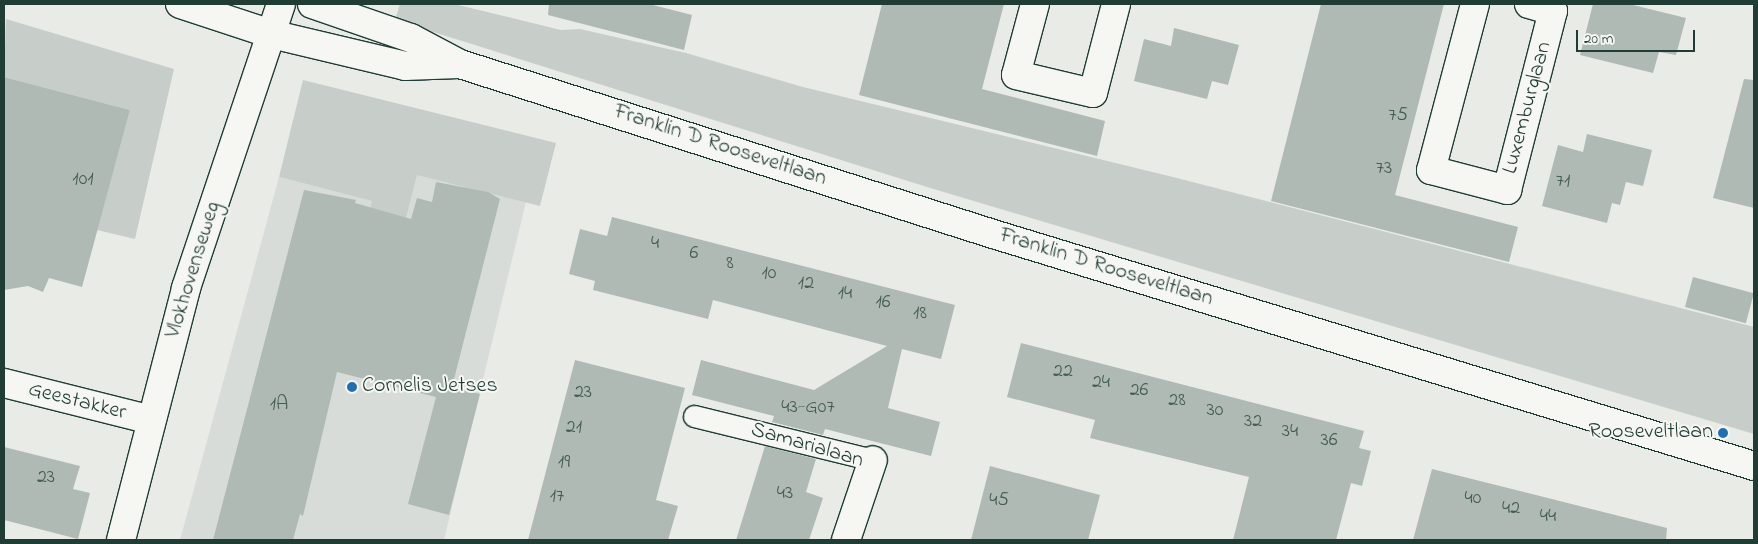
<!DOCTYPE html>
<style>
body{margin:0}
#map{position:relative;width:1758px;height:544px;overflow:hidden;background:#e9ebe7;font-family:"Indie Flower",sans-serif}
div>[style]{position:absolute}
.built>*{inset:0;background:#d8dcd8}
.green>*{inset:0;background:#c7cec9}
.building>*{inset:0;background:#b0bab5;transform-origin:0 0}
.roads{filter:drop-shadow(1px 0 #1f3d34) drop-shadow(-1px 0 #1f3d34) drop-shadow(0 1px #1f3d34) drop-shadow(0 -1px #1f3d34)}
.lane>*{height:21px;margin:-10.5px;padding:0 10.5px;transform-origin:10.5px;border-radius:10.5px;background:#f6f6f2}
.street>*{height:28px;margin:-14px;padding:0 14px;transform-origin:14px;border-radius:14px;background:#f6f6f2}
.secondary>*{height:28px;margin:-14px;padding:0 14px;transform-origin:14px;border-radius:14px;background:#f6f6f2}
.dots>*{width:14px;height:14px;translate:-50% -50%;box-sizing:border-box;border:2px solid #f6f6f2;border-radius:50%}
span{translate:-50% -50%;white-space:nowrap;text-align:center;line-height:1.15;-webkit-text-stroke:4px #f6f6f2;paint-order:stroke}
.number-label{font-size:20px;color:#435c54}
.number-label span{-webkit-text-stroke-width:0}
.street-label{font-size:22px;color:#1f3d34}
.poi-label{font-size:22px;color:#1f3d34}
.left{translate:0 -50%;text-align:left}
.right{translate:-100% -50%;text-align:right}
.frame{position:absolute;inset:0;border:5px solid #1f3d34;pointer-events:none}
.scale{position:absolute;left:1576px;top:30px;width:119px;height:22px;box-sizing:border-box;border:2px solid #1f3d34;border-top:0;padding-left:6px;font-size:15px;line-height:18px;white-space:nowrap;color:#1f3d34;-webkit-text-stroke:4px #f6f6f2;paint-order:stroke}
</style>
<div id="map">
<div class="built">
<div style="clip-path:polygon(417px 174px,526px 202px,444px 540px,180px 540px,279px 177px,373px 201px,402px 233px)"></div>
</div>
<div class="green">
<div style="clip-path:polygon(400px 4px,454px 4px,561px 30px,580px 29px,686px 53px,803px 87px,1173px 177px,1754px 327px,1754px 434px,927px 187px,395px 20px)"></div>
<div style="clip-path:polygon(6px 19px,174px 69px,135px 239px,97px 230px,130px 110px,4px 77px)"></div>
<div style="clip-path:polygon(303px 80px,556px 143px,540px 206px,417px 175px,402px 234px,367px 224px,372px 201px,279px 177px)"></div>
</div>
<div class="building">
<div style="clip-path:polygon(549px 4px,649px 4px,692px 15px,684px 50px,548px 15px)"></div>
<div style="clip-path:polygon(882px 4px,1004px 4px,982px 89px,1105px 121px,1097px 156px,859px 95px)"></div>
<div style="clip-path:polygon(1321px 4px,1444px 4px,1395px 195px,1518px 227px,1509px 262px,1271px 201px)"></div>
<div style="clip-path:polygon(1593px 4px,1629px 4px,1686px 18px,1676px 55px,1659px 52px,1653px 73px,1580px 55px)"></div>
<div style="clip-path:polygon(1174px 28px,1239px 45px,1228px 85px,1212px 81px,1207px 99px,1134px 81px,1144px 39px,1171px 46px)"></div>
<div style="clip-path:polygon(4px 77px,130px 110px,82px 287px,49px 278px,43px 292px,28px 286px,4px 290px)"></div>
<div style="clip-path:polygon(1744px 79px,1754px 80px,1754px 208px,1713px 198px)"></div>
<div style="clip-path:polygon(1587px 134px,1652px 150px,1643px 186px,1626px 182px,1620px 205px,1612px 203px,1607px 223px,1542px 206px,1558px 145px,1583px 152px)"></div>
<div style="clip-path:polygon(436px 182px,488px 192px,500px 199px,452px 387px,480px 394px,449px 515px,408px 504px,436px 397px,337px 372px,303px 516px,300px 514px,293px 540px,213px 540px,304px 190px,356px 200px,355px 203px,411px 219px,417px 198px,432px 202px)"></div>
<div style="clip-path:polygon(612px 217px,955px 305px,941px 359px,902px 349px,888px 408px,940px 422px,931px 456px,829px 430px,825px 429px,823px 435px,772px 422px,774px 416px,692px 395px,701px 360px,814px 390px,887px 346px,713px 300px,708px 319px,593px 290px,595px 281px,569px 274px,580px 229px,607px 236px)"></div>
<div style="left:1693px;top:277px;width:63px;height:31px;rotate:15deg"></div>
<div style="clip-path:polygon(1021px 343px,1364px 431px,1359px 448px,1371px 451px,1362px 486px,1351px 483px,1336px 540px,1233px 540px,1249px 477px,1090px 438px,1095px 420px,1007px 397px)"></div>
<div style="clip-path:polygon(575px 360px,685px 388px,656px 500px,678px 506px,668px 540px,528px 540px)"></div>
<div style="clip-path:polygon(765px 446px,816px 459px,806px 492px,823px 498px,809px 540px,736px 540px)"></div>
<div style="clip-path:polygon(4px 447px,80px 466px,73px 489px,90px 493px,78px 539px,4px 520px)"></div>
<div style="clip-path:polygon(990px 466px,1100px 495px,1088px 540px,971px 540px)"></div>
<div style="clip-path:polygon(1432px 469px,1667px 528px,1666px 540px,1413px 540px)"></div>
</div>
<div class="roads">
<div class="lane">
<div style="left:694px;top:416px;width:184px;rotate:13.8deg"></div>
</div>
<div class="street">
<div style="left:1035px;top:4px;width:73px;rotate:105deg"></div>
<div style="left:1016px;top:75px;width:79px;rotate:13.2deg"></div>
<div style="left:1093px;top:93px;width:92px;rotate:-75.5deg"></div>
<div style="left:1475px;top:4px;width:172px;rotate:104.8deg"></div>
<div style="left:1431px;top:170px;width:79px;rotate:14.7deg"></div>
<div style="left:1507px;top:190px;width:185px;rotate:-75.6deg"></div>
<div style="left:1553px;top:11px;width:25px;rotate:-164deg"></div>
<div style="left:4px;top:383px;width:152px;rotate:14.1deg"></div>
<div style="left:846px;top:540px;width:84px;rotate:-71.4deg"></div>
</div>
<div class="secondary">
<div style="left:180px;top:4px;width:96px;rotate:18.2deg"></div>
<div style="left:271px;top:34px;width:138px;rotate:13.4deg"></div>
<div style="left:405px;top:66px;width:54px;rotate:-2.1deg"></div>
<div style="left:312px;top:4px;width:105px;rotate:19deg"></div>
<div style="left:411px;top:38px;width:55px;rotate:28deg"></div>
<div style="left:460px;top:64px;width:559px;rotate:17.69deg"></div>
<div style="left:993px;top:234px;width:796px;rotate:16.95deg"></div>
<div style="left:121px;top:540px;width:260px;rotate:-75.5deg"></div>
<div style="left:186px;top:288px;width:299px;rotate:-71.5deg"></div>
</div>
</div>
<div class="dots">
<div style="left:352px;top:387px;background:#1f6fb2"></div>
<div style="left:1723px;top:433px;background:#1f6fb2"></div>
</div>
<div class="number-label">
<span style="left:1398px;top:115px">75</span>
<span style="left:1384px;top:168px">73</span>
<span style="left:83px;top:179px">101</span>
<span style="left:1563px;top:181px">71</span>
<span style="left:655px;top:243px">4</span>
<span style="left:694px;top:253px">6</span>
<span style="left:730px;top:263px">8</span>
<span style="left:769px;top:273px">10</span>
<span style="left:806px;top:283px">12</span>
<span style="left:845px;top:293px">14</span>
<span style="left:883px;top:302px">16</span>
<span style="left:920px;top:313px">18</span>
<span style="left:1063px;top:371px">22</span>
<span style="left:1101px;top:382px">24</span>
<span style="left:1139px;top:390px">26</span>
<span style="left:583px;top:392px">23</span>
<span style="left:1177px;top:400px">28</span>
<span style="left:279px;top:404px">1A</span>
<span style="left:808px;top:407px">43-G07</span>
<span style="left:1215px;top:410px">30</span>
<span style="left:1253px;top:421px">32</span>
<span style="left:574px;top:427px">21</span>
<span style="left:1290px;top:431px">34</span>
<span style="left:1329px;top:440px">36</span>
<span style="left:564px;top:462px">19</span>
<span style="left:46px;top:477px">23</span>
<span style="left:785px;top:493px">43</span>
<span style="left:557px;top:496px">17</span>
<span style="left:1473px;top:498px">40</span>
<span style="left:999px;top:500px">45</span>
<span style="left:1511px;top:508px">42</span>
<span style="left:1548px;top:516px">44</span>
</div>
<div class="street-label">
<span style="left:1528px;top:108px;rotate:-75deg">Luxemburglaan</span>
<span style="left:720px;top:146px;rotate:18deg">Franklin D Rooseveltlaan</span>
<span style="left:1106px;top:268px;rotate:17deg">Franklin D Rooseveltlaan</span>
<span style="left:194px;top:270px;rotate:-73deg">Vlokhovenseweg</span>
<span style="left:77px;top:402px;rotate:14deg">Geestakker</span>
<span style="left:807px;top:446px;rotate:16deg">Samarialaan</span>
</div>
<div class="poi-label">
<span class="left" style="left:362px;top:387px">Cornelis Jetses</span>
<span class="right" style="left:1713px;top:433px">Rooseveltlaan</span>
</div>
<div class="frame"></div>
<div class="scale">20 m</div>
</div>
